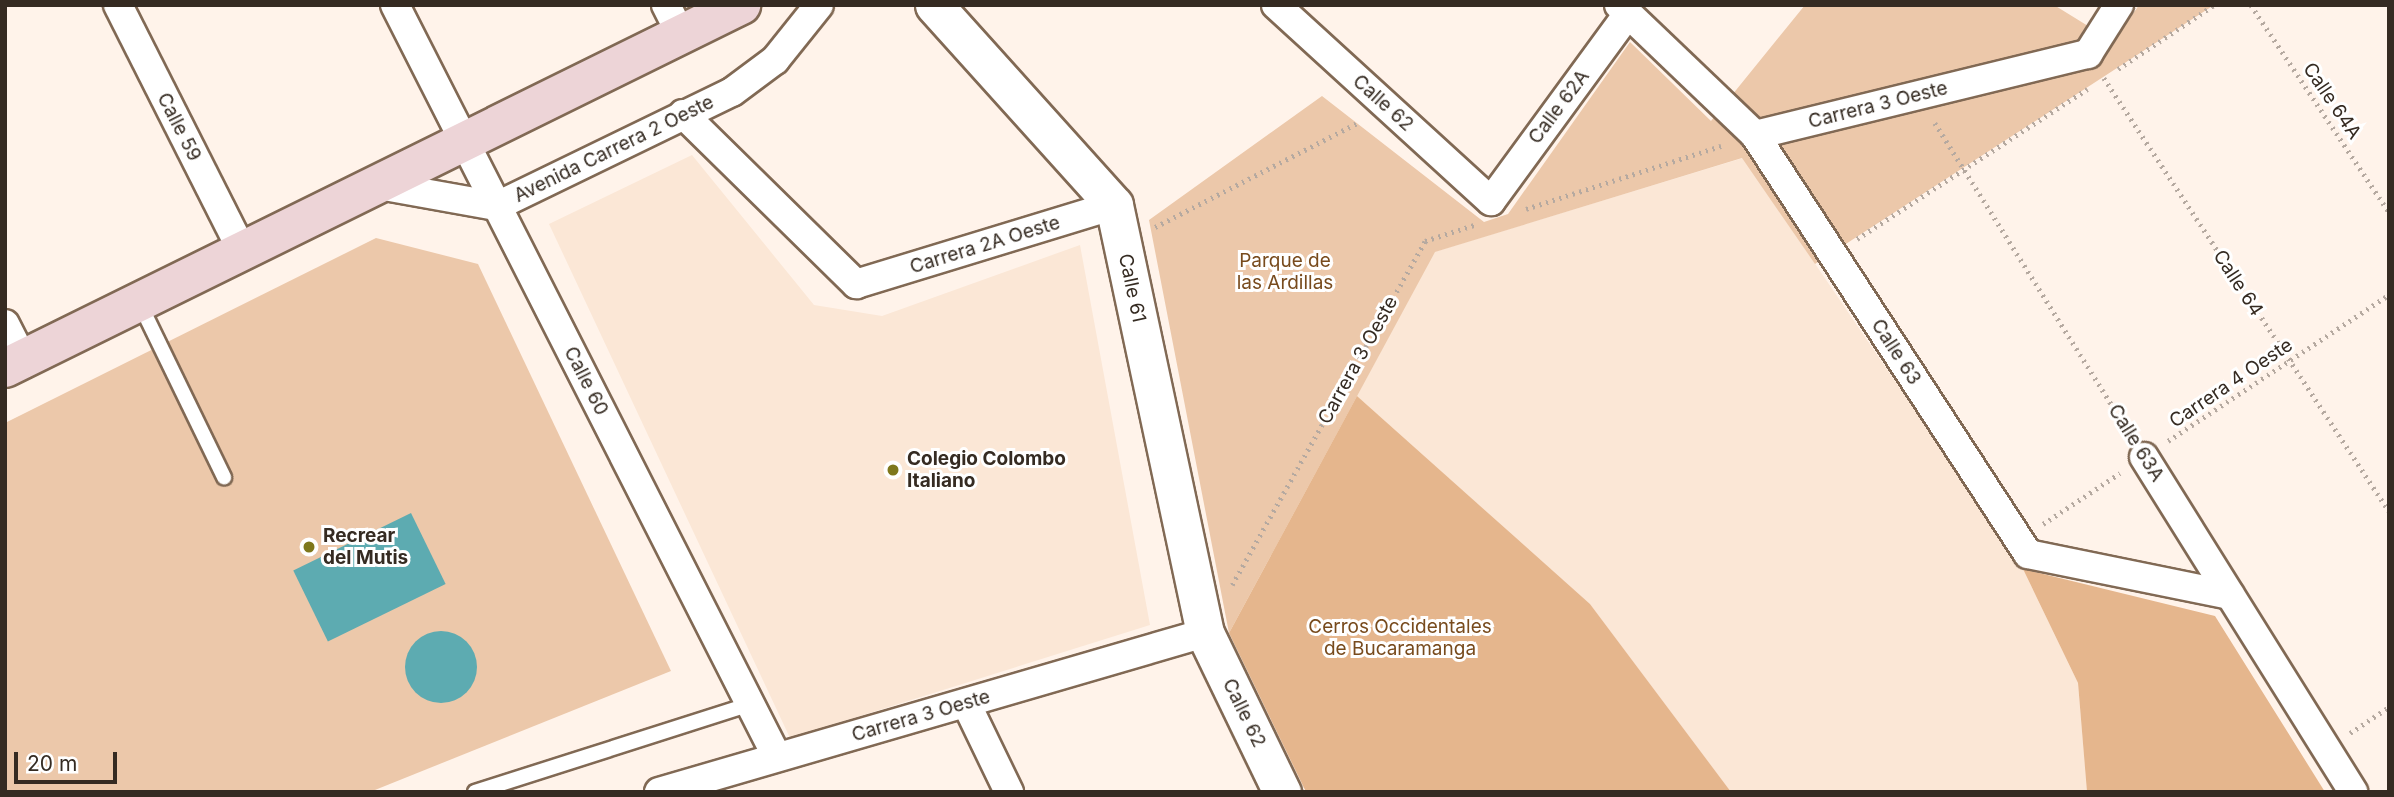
<!DOCTYPE html>
<style>
body{margin:0}
#map{position:relative;width:2394px;height:797px;overflow:hidden;background:#fff3ea;font-family:Inter,sans-serif}
div>[style]{position:absolute}
.built>*{inset:0;background:#fbe7d6}
.green>*{inset:0;background:#ecc8aa}
.forest>*{inset:0;background:#e5b68d}
.water>*{inset:0;background:#5dabb1;transform-origin:0 0}
.round{border-radius:50%}
.path>*{height:4.5px;margin-top:-2.25px;transform-origin:0;background:repeating-linear-gradient(90deg,#b5a9a0 0 2px,transparent 0 7px)}
.roads{filter:drop-shadow(2px 0 #816954) drop-shadow(-2px 0 #816954) drop-shadow(0 2px #816954) drop-shadow(0 -2px #816954)}
.service>*{height:14px;margin:-7px;padding:0 7px;transform-origin:7px;border-radius:7px;background:#fff}
.minor>*{height:28px;margin:-14px;padding:0 14px;transform-origin:14px;border-radius:14px;background:#fff}
.tertiary>*{height:37px;margin:-18.5px;padding:0 18.5px;transform-origin:18.5px;border-radius:18.5px;background:#fff}
.secondary>*{height:38px;margin:-19px;padding:0 19px;transform-origin:19px;border-radius:19px;background:#edd4d7}
.dots>*{width:19px;height:19px;translate:-50% -50%;box-sizing:border-box;border:4px solid #fff;border-radius:50%}
span{translate:-50% -50%;white-space:nowrap;text-align:center;line-height:1.15;-webkit-text-stroke:6px #fff;paint-order:stroke}
.street-label{font-size:19px;color:#352b22}
.park-label{font-size:19px;color:#784b1d}
.poi-label{font-size:19px;color:#352b22;font-weight:700}
.left{translate:0 -50%;text-align:left}
.frame{position:absolute;inset:0;border:7px solid #352b22;pointer-events:none}
.scale{position:absolute;left:14px;top:752px;width:103px;height:32px;box-sizing:border-box;border:4px solid #352b22;border-top:0;padding-left:9px;font-size:21px;line-height:24px;white-space:nowrap;color:#352b22;-webkit-text-stroke:5px #fff;paint-order:stroke}
</style>
<div id="map">
<div class="built">
<div style="clip-path:polygon(692px 155px,814px 305px,882px 316px,1080px 245px,1150px 625px,790px 738px,549px 224px)"></div>
<div style="clip-path:polygon(1743px 158px,2023px 569px,2078px 683px,2087px 792px,1731px 792px,1590px 604px,1357px 396px,1434px 252px)"></div>
</div>
<div class="green">
<div style="clip-path:polygon(1805px 5px,2054px 5px,2114px 42px,2139px 5px,2214px 5px,1815px 264px,1742px 158px,1435px 252px,1229px 633px,1149px 220px,1322px 96px,1484px 222px,1508px 214px,1630px 42px,1711px 121px)"></div>
<div style="clip-path:polygon(376px 238px,478px 264px,671px 671px,370px 792px,5px 792px,5px 423px)"></div>
</div>
<div class="forest">
<div style="clip-path:polygon(1357px 396px,1590px 604px,1731px 792px,1306px 792px,1229px 633px)"></div>
<div style="clip-path:polygon(2023px 569px,2215px 616px,2325px 792px,2087px 792px,2078px 683px)"></div>
</div>
<div class="water">
<div style="left:411px;top:513px;width:79px;height:131px;rotate:64deg"></div>
<div class="round" style="left:405px;top:631px;width:72px;height:72px"></div>
</div>
<div class="path">
<div style="left:2251px;top:5px;width:249px;rotate:56.3deg"></div>
<div style="left:2118px;top:69px;width:115px;rotate:-33.7deg"></div>
<div style="left:2104px;top:78px;width:518px;rotate:56.65deg"></div>
<div style="left:1935px;top:123px;width:365px;rotate:57.9deg"></div>
<div style="left:1526px;top:209px;width:205px;rotate:-17.9deg"></div>
<div style="left:1155px;top:227px;width:229px;rotate:-27.2deg"></div>
<div style="left:1857px;top:239px;width:275px;rotate:-33.1deg"></div>
<div style="left:2168px;top:441px;width:265px;rotate:-33.5deg"></div>
<div style="left:2043px;top:524px;width:92px;rotate:-33.5deg"></div>
<div style="left:1232px;top:585px;width:394px;rotate:-60.7deg"></div>
<div style="left:1425px;top:241px;width:52px;rotate:-18.1deg"></div>
<div style="left:2350px;top:733px;width:47px;rotate:-33.7deg"></div>
</div>
<div class="roads">
<div class="service">
<div style="left:139px;top:302px;width:195px;rotate:64.1deg"></div>
<div style="left:475px;top:792px;width:289px;rotate:-17.7deg"></div>
</div>
<div class="minor">
<div style="left:118px;top:5px;width:273px;rotate:63.2deg"></div>
<div style="left:395px;top:5px;width:843px;rotate:63.07deg"></div>
<div style="left:666px;top:5px;width:34px;rotate:63deg"></div>
<div style="left:1276px;top:5px;width:291px;rotate:42.4deg"></div>
<div style="left:1491px;top:201px;width:232px;rotate:-53.8deg"></div>
<div style="left:1619px;top:5px;width:188px;rotate:43.7deg"></div>
<div style="left:1755px;top:135px;width:500px;rotate:56.91deg"></div>
<div style="left:2028px;top:554px;width:206px;rotate:11.5deg"></div>
<div style="left:683px;top:114px;width:243px;rotate:44.5deg"></div>
<div style="left:856px;top:284px;width:270px;rotate:-17deg"></div>
<div style="left:1755px;top:135px;width:343px;rotate:-13.7deg"></div>
<div style="left:2088px;top:54px;width:58px;rotate:-57.7deg"></div>
<div style="left:373px;top:184px;width:126px;rotate:10.1deg"></div>
<div style="left:497px;top:206px;width:261px;rotate:-25.9deg"></div>
<div style="left:732px;top:92px;width:54px;rotate:-36.7deg"></div>
<div style="left:775px;top:60px;width:70px;rotate:-51.3deg"></div>
<div style="left:5px;top:324px;width:39px;rotate:63deg"></div>
<div style="left:2144px;top:457px;width:395px;rotate:58deg"></div>
<div style="left:966px;top:703px;width:99px;rotate:64.2deg"></div>
<div style="left:659px;top:792px;width:569px;rotate:-16.24deg"></div>
</div>
<div class="tertiary">
<div style="left:934px;top:5px;width:269px;rotate:48deg"></div>
<div style="left:1114px;top:205px;width:438px;rotate:78deg"></div>
<div style="left:1205px;top:633px;width:177px;rotate:64.2deg"></div>
</div>
<div class="secondary">
<div style="left:5px;top:368px;width:821px;rotate:-26.25deg"></div>
</div>
</div>
<div class="dots">
<div style="left:893px;top:470px;background:#7e771b"></div>
<div style="left:309px;top:547px;background:#7e771b"></div>
</div>
<div class="street-label">
<span style="left:2332px;top:101px;rotate:56deg">Calle 64A</span>
<span style="left:1383px;top:103px;rotate:42deg">Calle 62</span>
<span style="left:1878px;top:105px;rotate:-14deg">Carrera 3 Oeste</span>
<span style="left:1559px;top:107px;rotate:-53deg">Calle 62A</span>
<span style="left:179px;top:127px;rotate:63deg">Calle 59</span>
<span style="left:614px;top:149px;rotate:-26deg">Avenida Carrera 2 Oeste</span>
<span style="left:985px;top:245px;rotate:-17deg">Carrera 2A Oeste</span>
<span style="left:2238px;top:283px;rotate:57deg">Calle 64</span>
<span style="left:1132px;top:288px;rotate:78deg">Calle 61</span>
<span style="left:1896px;top:352px;rotate:57deg">Calle 63</span>
<span style="left:1358px;top:360px;rotate:-61deg">Carrera 3 Oeste</span>
<span style="left:586px;top:381px;rotate:63deg">Calle 60</span>
<span style="left:2231px;top:383px;rotate:-34deg">Carrera 4 Oeste</span>
<span style="left:2136px;top:443px;rotate:58deg">Calle 63A</span>
<span style="left:1244px;top:713px;rotate:64deg">Calle 62</span>
<span style="left:921px;top:716px;rotate:-16deg">Carrera 3 Oeste</span>
</div>
<div class="park-label">
<span style="left:1285px;top:272px">Parque de<br>las Ardillas</span>
<span style="left:1400px;top:638px">Cerros Occidentales<br>de Bucaramanga</span>
</div>
<div class="poi-label">
<span class="left" style="left:907px;top:470px">Colegio Colombo<br>Italiano</span>
<span class="left" style="left:323px;top:547px">Recrear<br>del Mutis</span>
</div>
<div class="frame"></div>
<div class="scale">20 m</div>
</div>
